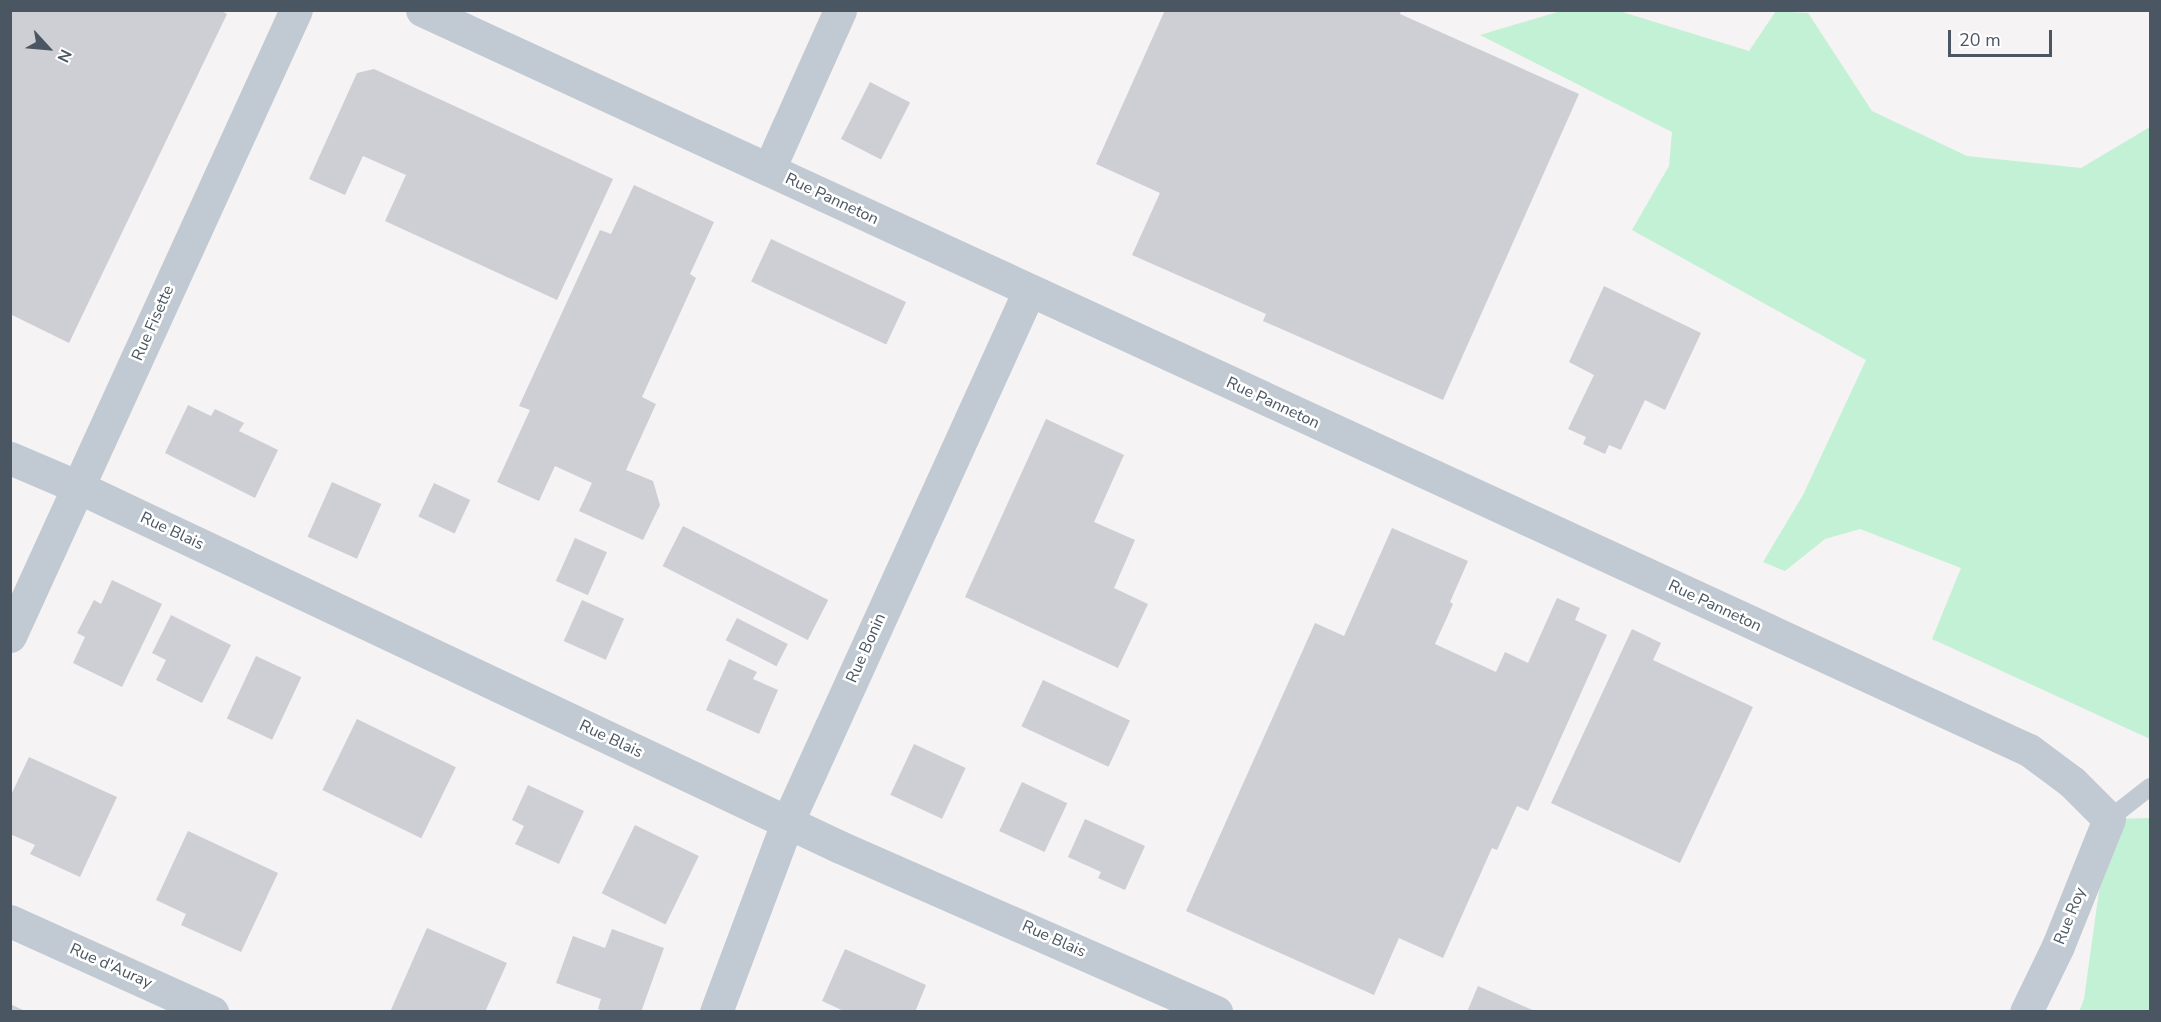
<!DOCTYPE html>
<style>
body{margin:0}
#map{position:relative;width:2161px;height:1022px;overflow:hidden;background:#f5f3f3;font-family:"Nunito Sans",sans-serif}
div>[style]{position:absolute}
.green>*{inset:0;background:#c3f1d5}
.building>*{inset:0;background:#cdcfd5;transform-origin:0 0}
.lane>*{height:18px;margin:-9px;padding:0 9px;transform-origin:9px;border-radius:9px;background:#c1cad2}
.street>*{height:33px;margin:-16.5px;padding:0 16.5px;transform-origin:16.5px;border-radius:16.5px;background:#c1cad2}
span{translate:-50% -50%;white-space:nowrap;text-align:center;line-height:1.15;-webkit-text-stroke:5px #fff;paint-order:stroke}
.street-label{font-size:16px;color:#4a5661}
.frame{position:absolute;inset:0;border:12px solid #4a5661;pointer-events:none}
.north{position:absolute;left:18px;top:18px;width:60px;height:60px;-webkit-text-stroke:4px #fff;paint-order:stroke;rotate:116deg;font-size:16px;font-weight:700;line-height:24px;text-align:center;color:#4a5661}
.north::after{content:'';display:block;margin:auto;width:21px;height:27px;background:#4a5661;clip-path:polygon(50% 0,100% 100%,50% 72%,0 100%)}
.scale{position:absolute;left:1948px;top:30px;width:104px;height:27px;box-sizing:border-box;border:3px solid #4a5661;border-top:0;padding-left:8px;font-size:18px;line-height:21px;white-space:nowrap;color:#4a5661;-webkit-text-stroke:4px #fff;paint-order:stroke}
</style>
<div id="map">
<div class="green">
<div style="clip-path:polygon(1564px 10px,1619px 11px,1749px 51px,1776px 11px,1808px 13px,1872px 111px,1967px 156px,2081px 168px,2150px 127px,2150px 739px,1932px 639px,1961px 568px,1860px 529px,1825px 539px,1785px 571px,1763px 562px,1803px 495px,1866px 360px,1632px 230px,1669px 166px,1672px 132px,1480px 35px)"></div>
<div style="clip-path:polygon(2150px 818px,2150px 1011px,2079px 1012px,2084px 999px,2109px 819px)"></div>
</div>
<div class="building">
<div style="clip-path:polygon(10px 10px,220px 10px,227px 14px,69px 343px,10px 314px)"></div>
<div style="clip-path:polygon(1165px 10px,1401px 10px,1400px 14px,1579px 94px,1443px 400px,1263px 321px,1266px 314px,1132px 255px,1160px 193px,1096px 164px)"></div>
<div style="clip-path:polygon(374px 69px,613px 179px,557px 300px,385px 221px,406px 175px,363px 156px,345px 195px,309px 179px,357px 73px)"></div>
<div style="left:870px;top:82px;width:45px;height:64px;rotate:27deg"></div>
<div style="clip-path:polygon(634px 185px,714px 222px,690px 274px,696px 278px,642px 397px,656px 404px,626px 470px,653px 481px,660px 505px,643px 540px,579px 511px,592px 483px,555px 466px,539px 501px,497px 482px,530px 410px,519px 406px,600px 230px,611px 234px)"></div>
<div style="left:771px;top:239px;width:149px;height:47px;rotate:25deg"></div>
<div style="clip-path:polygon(1604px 286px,1701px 333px,1665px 410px,1645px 400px,1621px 450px,1609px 445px,1605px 454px,1583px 444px,1586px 437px,1568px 429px,1594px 375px,1569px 362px)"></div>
<div style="clip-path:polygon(188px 405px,211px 416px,215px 409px,244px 423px,239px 431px,278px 450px,255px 498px,165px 453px)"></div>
<div style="clip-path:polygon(1046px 419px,1124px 455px,1094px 522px,1135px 540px,1114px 588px,1148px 604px,1118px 668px,965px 597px)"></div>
<div style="left:332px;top:482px;width:54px;height:60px;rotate:24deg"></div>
<div style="left:434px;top:483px;width:40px;height:37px;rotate:25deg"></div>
<div style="left:683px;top:526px;width:163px;height:45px;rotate:27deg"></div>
<div style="clip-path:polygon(1392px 528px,1468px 561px,1450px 602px,1453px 604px,1435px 644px,1496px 672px,1505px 652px,1528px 663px,1557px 598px,1580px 608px,1575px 620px,1607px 635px,1528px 811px,1517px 806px,1497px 850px,1492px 848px,1443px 958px,1399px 938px,1374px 995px,1186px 911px,1315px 623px,1344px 636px)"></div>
<div style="left:575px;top:538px;width:35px;height:47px;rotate:24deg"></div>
<div style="clip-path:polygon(112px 580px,162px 604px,122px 687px,73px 663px,85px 637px,77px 633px,94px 600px,101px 604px)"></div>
<div style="left:582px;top:600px;width:46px;height:45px;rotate:24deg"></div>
<div style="clip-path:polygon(171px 615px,231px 645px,202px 703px,156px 680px,166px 660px,152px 653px)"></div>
<div style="left:737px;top:618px;width:57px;height:25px;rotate:27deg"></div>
<div style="clip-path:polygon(1632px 629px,1661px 643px,1653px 660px,1753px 707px,1680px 863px,1551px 803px)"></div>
<div style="left:256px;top:656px;width:50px;height:69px;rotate:25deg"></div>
<div style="clip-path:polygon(729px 659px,757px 672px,753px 679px,778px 690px,759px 734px,706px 710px)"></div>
<div style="left:1043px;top:680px;width:96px;height:51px;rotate:25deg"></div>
<div style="left:357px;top:719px;width:110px;height:79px;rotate:26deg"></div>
<div style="left:914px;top:744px;width:57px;height:56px;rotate:25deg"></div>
<div style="clip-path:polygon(29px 757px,117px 797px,80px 877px,30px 854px,35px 845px,10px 834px,10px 797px)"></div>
<div style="left:1022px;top:782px;width:50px;height:54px;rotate:25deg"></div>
<div style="clip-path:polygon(528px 785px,584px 811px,559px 864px,515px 844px,524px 826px,512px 820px)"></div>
<div style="clip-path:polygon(1085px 819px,1145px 846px,1125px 890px,1098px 878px,1101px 872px,1068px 857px)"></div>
<div style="left:635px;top:825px;width:71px;height:76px;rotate:26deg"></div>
<div style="clip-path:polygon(188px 831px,278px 873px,241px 952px,181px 925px,186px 914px,156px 900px)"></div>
<div style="clip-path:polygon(427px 928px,507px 963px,485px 1012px,390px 1012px)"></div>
<div style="clip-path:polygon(612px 929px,664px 948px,641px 1012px,606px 1012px,598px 1009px,601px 999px,556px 983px,573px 936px,605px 948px)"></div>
<div style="clip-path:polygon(845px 949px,926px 985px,915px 1012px,846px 1012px,822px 1001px)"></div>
<div style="clip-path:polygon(1478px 986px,1537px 1012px,1467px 1012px)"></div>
<div style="clip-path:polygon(10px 1004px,27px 1012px,10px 1012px)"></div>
</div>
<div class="lane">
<div style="left:2109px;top:819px;width:52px;rotate:-38deg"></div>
</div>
<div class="street">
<div style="left:422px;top:10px;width:1769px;rotate:24.73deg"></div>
<div style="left:2029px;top:750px;width:54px;rotate:36.7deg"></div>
<div style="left:2072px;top:782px;width:52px;rotate:45deg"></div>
<div style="left:2109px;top:819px;width:137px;rotate:111.9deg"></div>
<div style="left:2058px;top:946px;width:73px;rotate:115.9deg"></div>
<div style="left:769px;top:169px;width:174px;rotate:-65.9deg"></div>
<div style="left:10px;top:458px;width:74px;rotate:23.1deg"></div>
<div style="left:78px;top:487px;width:843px;rotate:25.29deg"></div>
<div style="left:840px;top:847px;width:411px;rotate:23.7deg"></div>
<div style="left:10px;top:636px;width:688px;rotate:-65.45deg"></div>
<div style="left:10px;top:921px;width:222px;rotate:24.3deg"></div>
<div style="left:716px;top:1012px;width:202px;rotate:-69.4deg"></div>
<div style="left:787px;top:823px;width:584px;rotate:-65.54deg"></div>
</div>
<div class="street-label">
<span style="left:832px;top:199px;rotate:25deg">Rue Panneton</span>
<span style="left:153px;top:323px;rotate:-66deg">Rue Fisette</span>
<span style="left:1273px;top:403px;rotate:25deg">Rue Panneton</span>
<span style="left:172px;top:531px;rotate:25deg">Rue Blais</span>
<span style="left:1715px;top:606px;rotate:25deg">Rue Panneton</span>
<span style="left:866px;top:648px;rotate:-66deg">Rue Bonin</span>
<span style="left:611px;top:739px;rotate:25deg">Rue Blais</span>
<span style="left:2070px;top:916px;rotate:-68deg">Rue Roy</span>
<span style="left:1054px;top:939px;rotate:24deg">Rue Blais</span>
<span style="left:111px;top:966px;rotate:24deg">Rue d'Auray</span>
</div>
<div class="frame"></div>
<div class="north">N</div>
<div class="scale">20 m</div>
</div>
